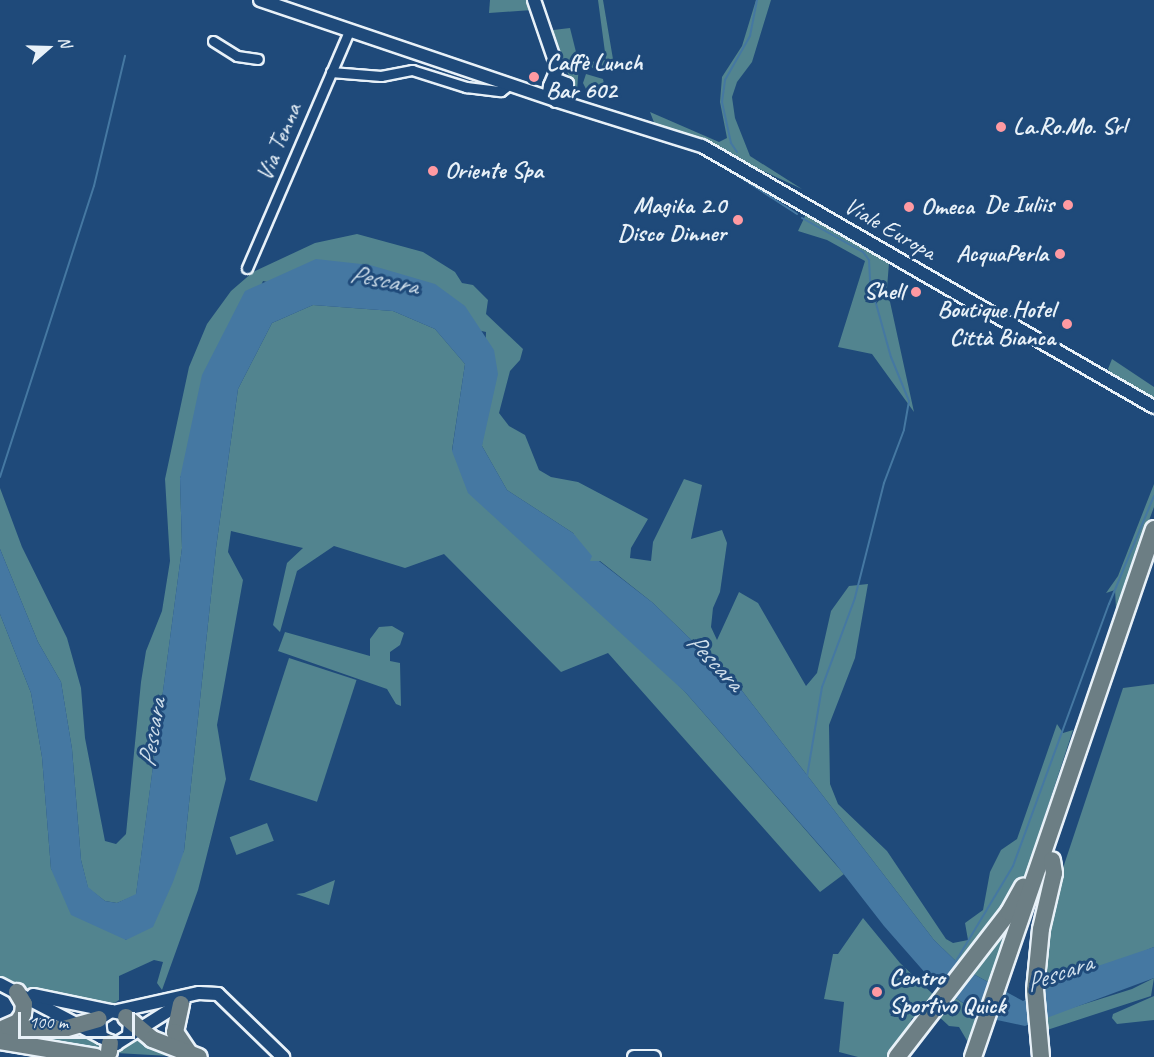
<!DOCTYPE html>
<meta charset="utf-8">
<style>
body{margin:0}
#map{position:relative;width:1154px;height:1057px;overflow:hidden;background:#1f4a7a;font-family:Caveat,sans-serif}
div>[style]{position:absolute}
.green>*{inset:0;background:#52848f;transform-origin:0 0}
.water>*{inset:0;background:#4578a2}
.stream>*{height:2px;margin:-1px;padding:0 1px;transform-origin:1px;border-radius:1px;background:#4578a2}
.roads{filter:drop-shadow(2px 0 #e8f1f8) drop-shadow(-2px 0 #e8f1f8) drop-shadow(0 2px #e8f1f8) drop-shadow(0 -2px #e8f1f8)}
.street>*{height:9px;margin:-4.5px;padding:0 4.5px;transform-origin:4.5px;border-radius:4.5px;background:#1f4a7a}
.secondary>*{height:12px;margin:-6px;padding:0 6px;transform-origin:6px;border-radius:6px;background:#1f4a7a}
.highway>*{height:16px;margin:-8px;padding:0 8px;transform-origin:8px;border-radius:8px;background:#6c7e84}
.dots>*{width:16px;height:16px;translate:-50% -50%;box-sizing:border-box;border:3px solid #1f4a7a;border-radius:50%}
span{translate:-50% -50%;white-space:nowrap;text-align:center;line-height:1.15;-webkit-text-stroke:6px #1f4a7a;paint-order:stroke}
.poi-label{font-size:24px;color:#e8f1f8;font-weight:700}
.left{translate:0 -50%;text-align:left}
.right{translate:-100% -50%;text-align:right}
.street-label{font-size:24px;color:#e8f1f8}
.water-label{font-size:26px;color:#d0dfeb;font-style:italic}
.north{position:absolute;left:18px;top:18px;width:60px;height:60px;-webkit-text-stroke:4px #1f4a7a;paint-order:stroke;rotate:70deg;font-size:16px;font-weight:700;line-height:24px;text-align:center;color:#e8f1f8}
.north::after{content:'';display:block;margin:auto;width:21px;height:27px;background:#e8f1f8;clip-path:polygon(50% 0,100% 100%,50% 72%,0 100%)}
.scale{position:absolute;left:18px;top:1012px;width:117px;height:27px;box-sizing:border-box;border:3px solid #e8f1f8;border-top:0;padding-left:8px;font-size:18px;line-height:21px;white-space:nowrap;color:#e8f1f8;-webkit-text-stroke:4px #1f4a7a;paint-order:stroke}
</style>
<div id="map">
<div class="green">
<div style="clip-path:polygon(490px 0,529px 0,532px 10px,489px 13px)"></div>
<div style="clip-path:polygon(598px 0,603px 0,614px 65px,603px 69px,584px 67px,584px 63px,606px 60px)"></div>
<div style="clip-path:polygon(756px 0,771px 0,752px 62px,737px 82px,732px 97px,735px 118px,750px 156px,802px 189px,705px 144px,655px 125px,650px 112px,719px 142px,727px 138px,720px 102px,722px 77px,742px 46px)"></div>
<div style="clip-path:polygon(547px 16px,553px 30px,570px 28px,579px 64px,577px 91px,544px 27px,542px 17px)"></div>
<div style="clip-path:polygon(586px 74px,603px 79px,607px 99px,586px 89px,583px 83px)"></div>
<div style="clip-path:polygon(807px 212px,889px 263px,887px 288px,914px 412px,872px 354px,838px 347px,865px 261px,827px 240px,798px 231px)"></div>
<div style="clip-path:polygon(357px 234px,423px 252px,455px 272px,462px 283px,473px 285px,488px 300px,486px 314px,523px 349px,520px 360px,510px 371px,499px 413px,509px 426px,525px 435px,539px 470px,551px 477px,578px 482px,648px 519px,631px 548px,630px 558px,651px 561px,653px 542px,684px 479px,702px 485px,691px 539px,722px 530px,727px 543px,720px 592px,713px 608px,711px 627px,717px 640px,739px 592px,758px 603px,806px 686px,817px 673px,831px 611px,849px 586px,868px 584px,855px 658px,829px 725px,830px 784px,838px 804px,887px 851px,946px 939px,953px 943px,968px 940px,965px 923px,983px 910px,990px 872px,1001px 850px,1017px 839px,1057px 724px,1063px 733px,1073px 730px,990px 983px,964px 969px,934px 940px,736px 683px,653px 603px,600px 561px,590px 561px,573px 533px,507px 490px,482px 446px,486px 332px,263px 281px,180px 478px,182px 548px,136px 895px,117px 903px,105px 901px,88px 888px,81px 860px,72px 749px,61px 682px,38px 642px,0 549px,0 488px,22px 547px,67px 638px,81px 688px,85px 738px,105px 841px,116px 844px,126px 834px,141px 682px,146px 651px,162px 611px,170px 561px,165px 479px,189px 367px,207px 324px,231px 291px,253px 272px,315px 243px)"></div>
<div style="clip-path:polygon(313px 305px,393px 311px,435px 329px,465px 364px,452px 450px,686px 693px,844px 874px,820px 892px,608px 653px,561px 672px,444px 554px,405px 568px,334px 546px,297px 571px,280px 632px,273px 625px,287px 563px,303px 548px,231px 531px,228px 552px,243px 580px,217px 725px,226px 779px,198px 890px,162px 990px,157px 983px,163px 962px,154px 960px,119px 976px,119px 1000px,113px 1004px,32px 992px,0 980px,0 614px,31px 693px,42px 757px,51px 869px,126px 940px,184px 851px,216px 548px,238px 389px,272px 323px)"></div>
<div style="clip-path:polygon(1112px 359px,1154px 387px,1154px 399px,1113px 377px,1108px 369px)"></div>
<div style="clip-path:polygon(1154px 484px,1154px 507px,1116px 609px,1115px 590px,1106px 593px,1118px 576px)"></div>
<div style="clip-path:polygon(392px 626px,404px 633px,400px 645px,390px 652px,390px 661px,400px 663px,401px 706px,396px 704px,387px 689px,278px 651px,285px 632px,370px 656px,370px 639px,379px 627px)"></div>
<div style="left:289px;top:658px;width:71px;height:128px;rotate:18deg"></div>
<div style="clip-path:polygon(1154px 684px,1154px 947px,1039px 995px,1046px 919px,1123px 688px)"></div>
<div style="left:267px;top:823px;width:19px;height:40px;rotate:69deg"></div>
<div style="clip-path:polygon(335px 880px,329px 905px,296px 894px,304px 893px)"></div>
<div style="clip-path:polygon(863px 918px,900px 963px,938px 999px,920px 1022px,912px 1018px,903px 1042px,891px 1057px,858px 1057px,839px 1052px,844px 1002px,824px 999px,833px 954px,838px 954px)"></div>
<div style="clip-path:polygon(1154px 978px,1151px 996px,1044px 1031px,1043px 1017px,1132px 989px)"></div>
<div style="clip-path:polygon(949px 993px,978px 1014px,969px 1044px,959px 1027px,949px 1026px,935px 1013px)"></div>
<div style="clip-path:polygon(1154px 996px,1154px 1020px,1117px 1024px,1112px 1018px,1113px 1014px)"></div>
<div style="clip-path:polygon(77px 1030px,102px 1044px,104px 1051px,0 1033px)"></div>
<div style="clip-path:polygon(138px 1035px,187px 1057px,116px 1053px,116px 1049px)"></div>
</div>
<div class="water">
<div style="clip-path:polygon(316px 259px,370px 265px,435px 284px,465px 306px,494px 350px,498px 374px,482px 446px,507px 490px,573px 533px,592px 556px,590px 561px,599px 561px,653px 603px,736px 683px,934px 940px,964px 969px,1023px 1001px,1080px 972px,1154px 947px,1154px 978px,1025px 1026px,983px 1017px,949px 993px,927px 975px,884px 926px,835px 863px,686px 693px,468px 493px,452px 451px,465px 364px,435px 329px,393px 311px,313px 305px,272px 323px,238px 389px,216px 548px,184px 851px,173px 882px,153px 927px,126px 940px,71px 915px,51px 869px,42px 757px,31px 693px,0 614px,0 549px,38px 642px,61px 682px,72px 749px,81px 860px,88px 887px,105px 901px,117px 903px,136px 894px,182px 548px,180px 478px,202px 375px,245px 291px)"></div>
</div>
<div class="stream">
<div style="left:737px;top:152px;width:11px;rotate:-124deg"></div>
<div style="left:731px;top:143px;width:42px;rotate:-102.4deg"></div>
<div style="left:722px;top:102px;width:22px;rotate:-82deg"></div>
<div style="left:725px;top:80px;width:51px;rotate:-60.4deg"></div>
<div style="left:750px;top:36px;width:37px;rotate:-79deg"></div>
<div style="left:740px;top:177px;width:68px;rotate:33deg"></div>
<div style="left:802px;top:218px;width:70px;rotate:29.1deg"></div>
<div style="left:863px;top:252px;width:10px;rotate:53deg"></div>
<div style="left:869px;top:260px;width:22px;rotate:87deg"></div>
<div style="left:870px;top:282px;width:78px;rotate:74.4deg"></div>
<div style="left:891px;top:357px;width:48px;rotate:67.8deg"></div>
<div style="left:909px;top:401px;width:29px;rotate:100deg"></div>
<div style="left:904px;top:430px;width:57px;rotate:110.7deg"></div>
<div style="left:884px;top:483px;width:119px;rotate:104.2deg"></div>
<div style="left:855px;top:598px;width:95px;rotate:110.3deg"></div>
<div style="left:822px;top:687px;width:91px;rotate:99.5deg"></div>
<div style="left:0;top:477px;width:306px;rotate:-72.1deg"></div>
<div style="left:94px;top:186px;width:134px;rotate:-76.6deg"></div>
<div style="left:956px;top:961px;width:111px;rotate:-59deg"></div>
<div style="left:1013px;top:866px;width:279px;rotate:-69.9deg"></div>
<div style="left:1109px;top:604px;width:117px;rotate:-67.4deg"></div>
</div>
<div class="roads">
<div class="street">
<div style="left:213px;top:41px;width:28px;rotate:32deg"></div>
<div style="left:237px;top:56px;width:21px;rotate:8deg"></div>
<div style="left:331px;top:72px;width:50px;rotate:4.6deg"></div>
<div style="left:381px;top:76px;width:32px;rotate:-11deg"></div>
<div style="left:412px;top:70px;width:57px;rotate:17.5deg"></div>
<div style="left:466px;top:87px;width:35px;rotate:7deg"></div>
<div style="left:501px;top:91px;width:11px;rotate:-38deg"></div>
<div style="left:247px;top:268px;width:258px;rotate:-66.7deg"></div>
</div>
<div class="secondary">
<div style="left:260px;top:0;width:309px;rotate:18.7deg"></div>
<div style="left:534px;top:0;width:71px;rotate:71.1deg"></div>
<div style="left:551px;top:84px;width:7px;rotate:-34deg"></div>
<div style="left:557px;top:80px;width:11px;rotate:22deg"></div>
<div style="left:567px;top:84px;width:14px;rotate:90deg"></div>
<div style="left:567px;top:98px;width:11px;rotate:165deg"></div>
<div style="left:556px;top:101px;width:11px;rotate:-131deg"></div>
<div style="left:549px;top:93px;width:7px;rotate:-82deg"></div>
<div style="left:550px;top:86px;width:15px;rotate:-67deg"></div>
<div style="left:556px;top:72px;width:13px;rotate:-99deg"></div>
<div style="left:558px;top:101px;width:151px;rotate:17.4deg"></div>
<div style="left:702px;top:146px;width:522px;rotate:30deg"></div>
<div style="left:0;top:984px;width:114px;rotate:27.7deg"></div>
<div style="left:33px;top:995px;width:80px;rotate:11.6deg"></div>
<div style="left:117px;top:1011px;width:84px;rotate:-12.4deg"></div>
<div style="left:199px;top:993px;width:19px;rotate:3deg"></div>
<div style="left:218px;top:994px;width:91px;rotate:44.1deg"></div>
<div style="left:129px;top:1034px;width:11px;rotate:-85deg"></div>
<div style="left:130px;top:1023px;width:13px;rotate:-129deg"></div>
<div style="left:122px;top:1013px;width:11px;rotate:-170deg"></div>
<div style="left:111px;top:1011px;width:14px;rotate:146deg"></div>
<div style="left:99px;top:1019px;width:18px;rotate:84deg"></div>
<div style="left:101px;top:1037px;width:17px;rotate:25deg"></div>
<div style="left:116px;top:1044px;width:80px;rotate:-32.3deg"></div>
<div style="left:634px;top:1057px;width:20px"></div>
</div>
<div class="highway">
<div style="left:181px;top:1004px;width:29px;rotate:102deg"></div>
<div style="left:175px;top:1032px;width:25px;rotate:56deg"></div>
<div style="left:126px;top:1017px;width:34px;rotate:40deg"></div>
<div style="left:152px;top:1039px;width:50px;rotate:21deg"></div>
<div style="left:4px;top:1028px;width:15px;rotate:-23deg"></div>
<div style="left:18px;top:1022px;width:9px;rotate:-58deg"></div>
<div style="left:23px;top:1014px;width:10px;rotate:-84deg"></div>
<div style="left:24px;top:1004px;width:14px;rotate:-120deg"></div>
<div style="left:9px;top:1028px;width:55px;rotate:1deg"></div>
<div style="left:64px;top:1029px;width:36px;rotate:-16deg"></div>
<div style="left:0;top:1041px;width:97px;rotate:9.5deg"></div>
<div style="left:109px;top:1052px;width:9px;rotate:-84deg"></div>
<div style="left:897px;top:1057px;width:183px;rotate:-52.3deg"></div>
<div style="left:1009px;top:912px;width:29px;rotate:-61deg"></div>
<div style="left:973px;top:1057px;width:558px;rotate:-71.08deg"></div>
<div style="left:1041px;top:1057px;width:67px;rotate:-95.1deg"></div>
<div style="left:1035px;top:990px;width:61px;rotate:-84.4deg"></div>
<div style="left:1041px;top:929px;width:57px;rotate:-76.9deg"></div>
<div style="left:1054px;top:873px;width:13px;rotate:-99deg"></div>
</div>
</div>
<div class="dots">
<div style="left:534px;top:77px;background:#ff9aa2"></div>
<div style="left:1001px;top:127px;background:#ff9aa2"></div>
<div style="left:433px;top:171px;background:#ff9aa2"></div>
<div style="left:1068px;top:205px;background:#ff9aa2"></div>
<div style="left:909px;top:207px;background:#ff9aa2"></div>
<div style="left:738px;top:220px;background:#ff9aa2"></div>
<div style="left:1060px;top:254px;background:#ff9aa2"></div>
<div style="left:916px;top:292px;background:#ff9aa2"></div>
<div style="left:1067px;top:324px;background:#ff9aa2"></div>
<div style="left:877px;top:992px;background:#ff9aa2"></div>
</div>
<div class="poi-label">
<span class="left" style="left:546px;top:77px">Caffè Lunch<br>Bar 602</span>
<span class="left" style="left:1013px;top:127px">La.Ro.Mo. Srl</span>
<span class="left" style="left:445px;top:171px">Oriente Spa</span>
<span class="right" style="left:1054px;top:205px">De Iuliis</span>
<span class="right" style="left:726px;top:220px">Magika 2.0<br>Disco Dinner</span>
<span class="left" style="left:921px;top:207px">Omeca</span>
<span class="right" style="left:1048px;top:254px">AcquaPerla</span>
<span class="right" style="left:904px;top:292px">Shell</span>
<span class="right" style="left:1055px;top:324px">Boutique Hotel<br>Città Bianca</span>
<span class="left" style="left:889px;top:992px">Centro<br>Sportivo Quick</span>
</div>
<div class="street-label">
<span style="left:279px;top:142px;rotate:-67deg">Via Tenna</span>
<span style="left:890px;top:229px;rotate:30deg">Viale Europa</span>
</div>
<div class="water-label">
<span style="left:384px;top:280px;rotate:11deg">Pescara</span>
<span style="left:715px;top:662px;rotate:46deg">Pescara</span>
<span style="left:152px;top:733px;rotate:-81deg">Pescara</span>
<span style="left:1059px;top:973px;rotate:-19deg">Pescara</span>
</div>
<div class="north">N</div>
<div class="scale">100 m</div>
</div>
